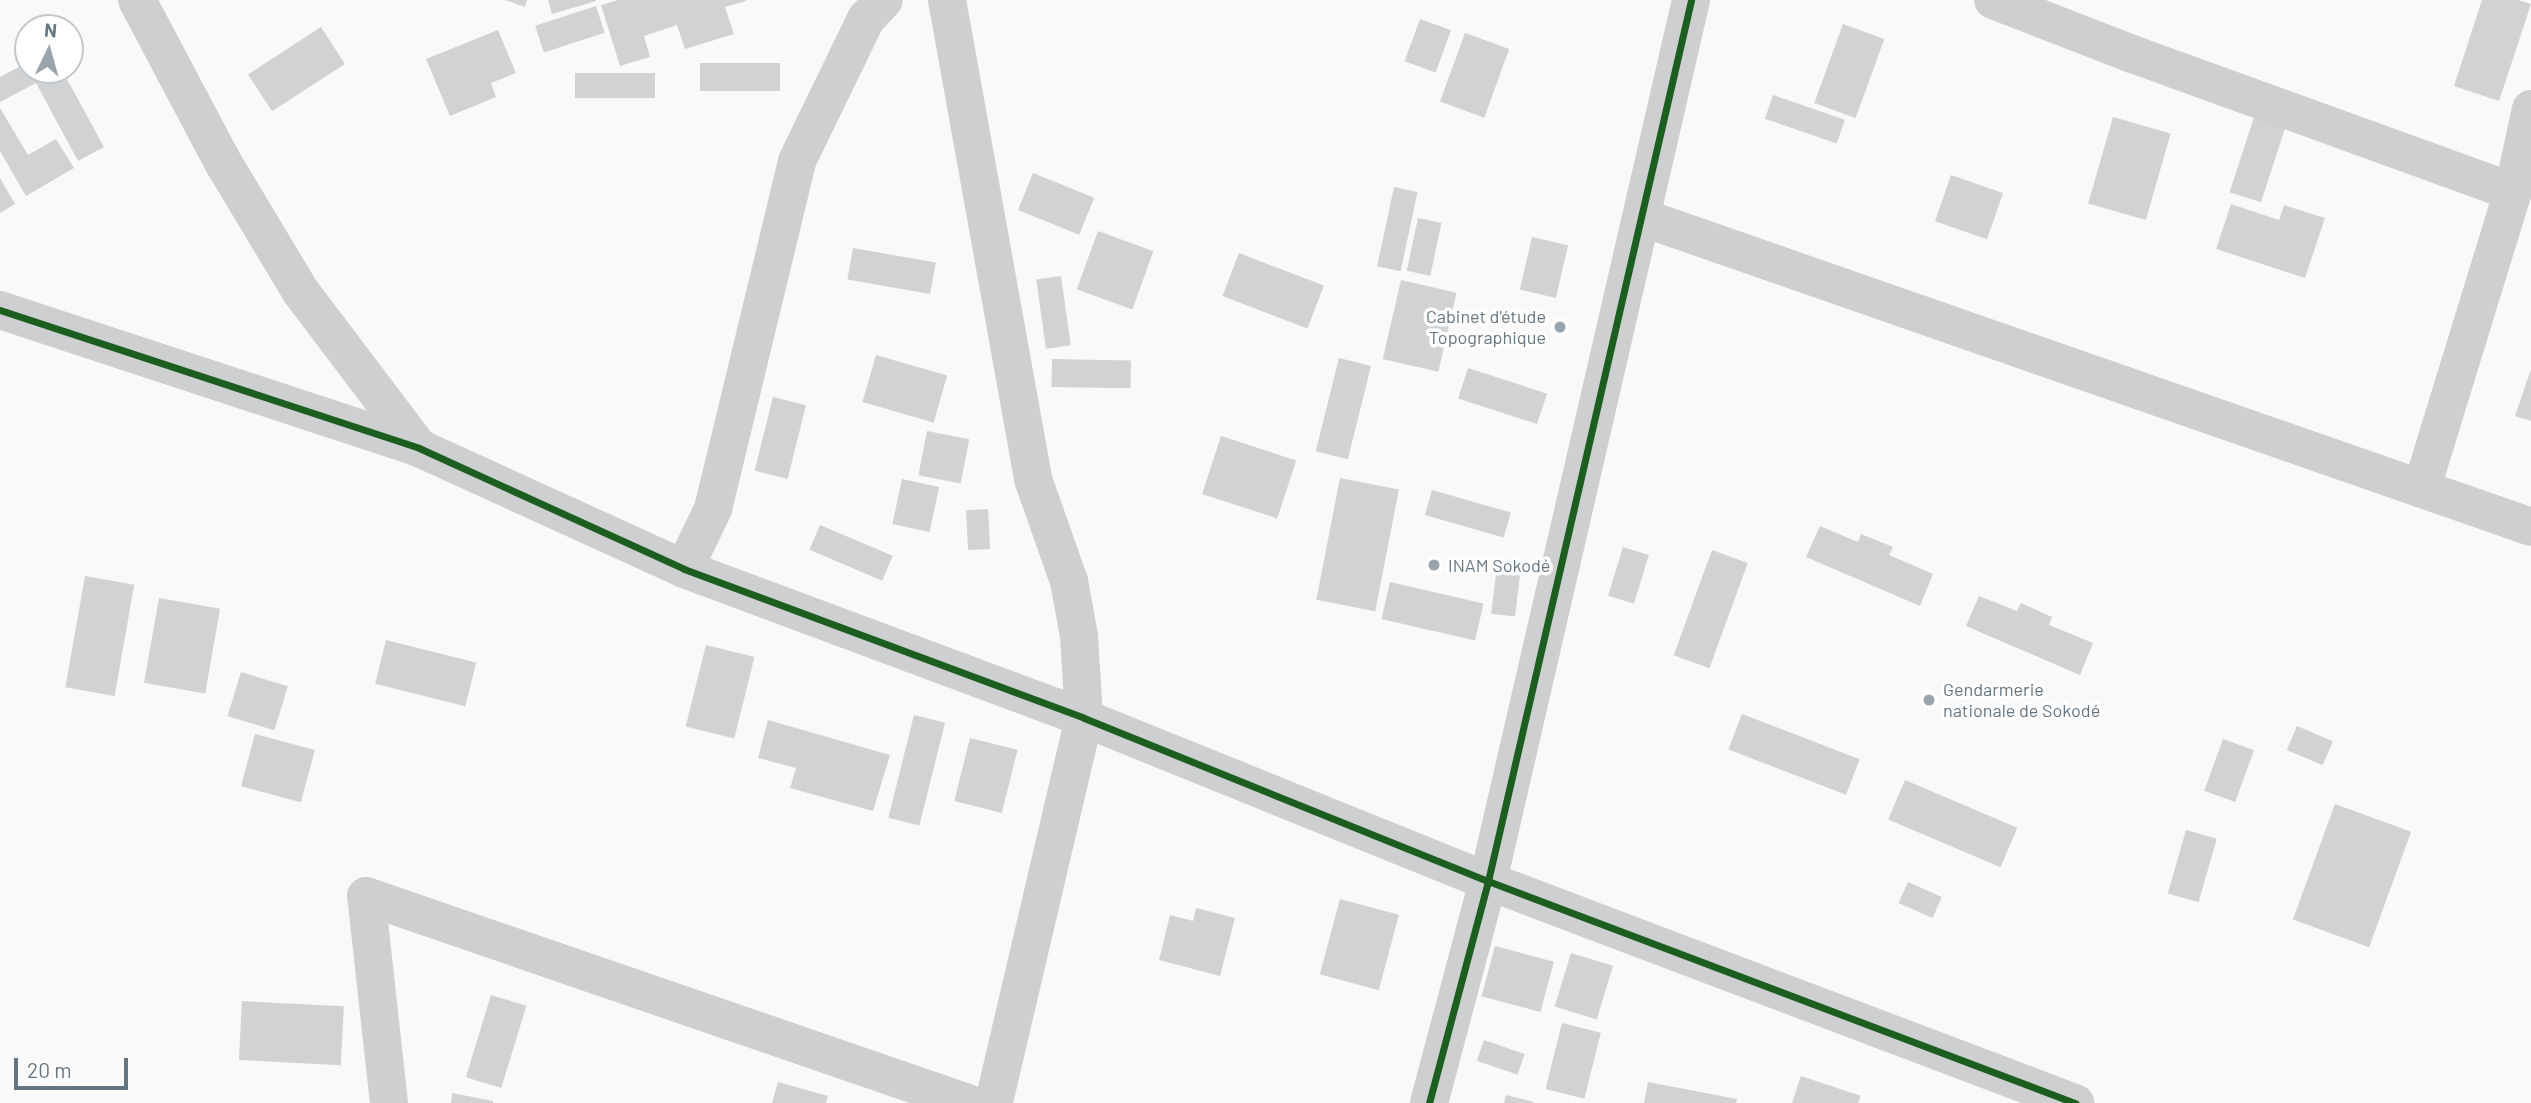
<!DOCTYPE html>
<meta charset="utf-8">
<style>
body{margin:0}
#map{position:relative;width:2531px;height:1103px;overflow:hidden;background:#f9f9f9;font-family:Barlow,sans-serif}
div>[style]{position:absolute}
.building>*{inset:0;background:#d0d2d3;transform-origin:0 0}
.street>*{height:38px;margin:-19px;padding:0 19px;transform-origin:19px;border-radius:19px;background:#cecfd0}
.cycleway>*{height:7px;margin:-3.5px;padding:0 3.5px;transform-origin:3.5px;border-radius:3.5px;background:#1b5e20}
.dots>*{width:19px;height:19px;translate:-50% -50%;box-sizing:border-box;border:4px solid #fff;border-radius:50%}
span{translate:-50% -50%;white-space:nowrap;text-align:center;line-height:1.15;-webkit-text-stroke:7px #fff;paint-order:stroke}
.poi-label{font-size:18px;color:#657683}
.right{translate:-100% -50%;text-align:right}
.left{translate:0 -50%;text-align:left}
.north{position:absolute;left:14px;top:14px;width:70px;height:70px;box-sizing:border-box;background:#fff;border:2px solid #c1c8cd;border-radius:50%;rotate:5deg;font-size:19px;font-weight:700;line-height:28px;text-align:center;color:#657683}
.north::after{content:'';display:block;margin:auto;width:24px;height:32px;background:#99a4ac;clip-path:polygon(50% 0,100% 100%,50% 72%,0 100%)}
.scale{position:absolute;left:14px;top:1058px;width:114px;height:32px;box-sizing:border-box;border:4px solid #657683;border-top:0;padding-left:9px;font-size:21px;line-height:24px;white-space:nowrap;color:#657683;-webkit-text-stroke:5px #fff;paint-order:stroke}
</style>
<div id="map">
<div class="building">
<div style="clip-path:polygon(505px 0,527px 0,525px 7px)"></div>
<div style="clip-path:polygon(548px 0,596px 0,596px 1px,552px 14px)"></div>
<div style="clip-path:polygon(618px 0,746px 0,746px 1px,725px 7px,734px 34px,685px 49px,677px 25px,644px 36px,650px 57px,620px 66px,601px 5px)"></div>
<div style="clip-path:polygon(2482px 0,2518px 0,2531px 4px,2499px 101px,2454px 86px)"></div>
<div style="left:596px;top:6px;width:28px;height:64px;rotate:72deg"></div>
<div style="left:1420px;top:19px;width:33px;height:45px;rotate:20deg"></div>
<div style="left:1843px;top:24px;width:44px;height:84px;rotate:20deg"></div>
<div style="left:321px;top:27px;width:44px;height:87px;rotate:57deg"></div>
<div style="clip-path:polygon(498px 30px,516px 73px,491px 83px,496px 97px,450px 116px,426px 59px)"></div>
<div style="left:1465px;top:33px;width:47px;height:73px;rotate:20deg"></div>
<div style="clip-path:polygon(28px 62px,28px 70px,62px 70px,104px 147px,78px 161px,36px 83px,0 102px,0 77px)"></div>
<div style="left:780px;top:63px;width:28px;height:80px;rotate:90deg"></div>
<div style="left:655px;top:73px;width:25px;height:80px;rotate:90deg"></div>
<div style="left:1773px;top:95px;width:76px;height:25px;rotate:19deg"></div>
<div style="clip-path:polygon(0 108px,28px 155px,56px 139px,74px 168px,26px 196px,0 151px)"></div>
<div style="left:2113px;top:117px;width:60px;height:90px;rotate:16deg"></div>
<div style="left:2254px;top:117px;width:33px;height:79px;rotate:18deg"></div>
<div style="left:1033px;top:173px;width:66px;height:40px;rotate:22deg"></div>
<div style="left:1951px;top:175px;width:55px;height:49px;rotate:19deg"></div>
<div style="clip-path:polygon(0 178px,15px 204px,0 213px)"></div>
<div style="left:1394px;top:187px;width:24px;height:81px;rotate:12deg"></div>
<div style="clip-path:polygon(2231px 204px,2279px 220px,2284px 205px,2325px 218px,2305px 278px,2216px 249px)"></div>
<div style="left:1418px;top:218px;width:24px;height:54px;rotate:12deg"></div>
<div style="left:1098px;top:231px;width:59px;height:62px;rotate:20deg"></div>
<div style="left:1532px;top:237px;width:37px;height:54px;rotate:13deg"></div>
<div style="left:853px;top:248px;width:84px;height:32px;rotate:10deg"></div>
<div style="left:1239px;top:253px;width:91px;height:46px;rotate:21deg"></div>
<div style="left:1061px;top:276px;width:70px;height:25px;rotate:82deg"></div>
<div style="left:1401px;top:280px;width:57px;height:81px;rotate:13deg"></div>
<div style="left:876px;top:355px;width:74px;height:49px;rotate:16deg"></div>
<div style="left:1339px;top:358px;width:33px;height:96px;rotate:14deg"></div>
<div style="left:1052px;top:359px;width:79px;height:28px;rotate:1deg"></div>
<div style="left:1468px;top:368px;width:83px;height:32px;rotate:18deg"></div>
<div style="clip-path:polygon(2531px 369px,2531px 421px,2515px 416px)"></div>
<div style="left:773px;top:397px;width:34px;height:76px;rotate:14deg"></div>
<div style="left:927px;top:431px;width:43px;height:45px;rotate:11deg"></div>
<div style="left:1221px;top:436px;width:79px;height:61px;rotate:18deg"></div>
<div style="left:1340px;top:478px;width:60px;height:124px;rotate:11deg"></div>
<div style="left:902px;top:479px;width:38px;height:46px;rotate:12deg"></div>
<div style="left:1432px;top:490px;width:82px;height:26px;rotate:16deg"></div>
<div style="left:988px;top:509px;width:40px;height:22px;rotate:87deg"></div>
<div style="left:820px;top:525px;width:79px;height:27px;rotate:23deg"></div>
<div style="clip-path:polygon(1820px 526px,1858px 542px,1861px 534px,1893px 547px,1889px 555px,1933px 574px,1920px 606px,1806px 557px)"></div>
<div style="left:1623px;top:547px;width:27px;height:51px;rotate:17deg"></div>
<div style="left:1712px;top:550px;width:38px;height:112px;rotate:20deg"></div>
<div style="left:1497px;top:566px;width:24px;height:48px;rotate:7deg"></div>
<div style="left:85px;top:576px;width:50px;height:113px;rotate:10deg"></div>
<div style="left:1390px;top:582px;width:96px;height:38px;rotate:13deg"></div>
<div style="clip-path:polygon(1979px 596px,2017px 611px,2021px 603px,2052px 617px,2049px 625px,2093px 643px,2080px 675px,1966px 626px)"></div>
<div style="left:159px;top:598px;width:62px;height:86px;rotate:10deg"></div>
<div style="left:386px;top:640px;width:93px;height:45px;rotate:14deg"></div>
<div style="left:706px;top:645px;width:50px;height:84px;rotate:14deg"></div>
<div style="left:241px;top:672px;width:49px;height:46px;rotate:17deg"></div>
<div style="left:1742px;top:714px;width:126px;height:38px;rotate:21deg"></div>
<div style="left:914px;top:715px;width:32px;height:106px;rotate:14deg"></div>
<div style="clip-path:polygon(768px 720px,890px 755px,873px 811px,790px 788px,796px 768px,758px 758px)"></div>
<div style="left:2297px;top:726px;width:39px;height:26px;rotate:23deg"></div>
<div style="left:255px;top:734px;width:62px;height:54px;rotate:15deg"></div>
<div style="left:970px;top:738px;width:49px;height:65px;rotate:14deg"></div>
<div style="left:2223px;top:739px;width:33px;height:55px;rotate:20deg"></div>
<div style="left:1905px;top:780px;width:122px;height:43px;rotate:23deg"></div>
<div style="left:2335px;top:804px;width:81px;height:123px;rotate:20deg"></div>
<div style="left:2186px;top:830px;width:32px;height:66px;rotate:16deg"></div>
<div style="left:1908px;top:882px;width:37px;height:23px;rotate:24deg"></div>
<div style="left:1340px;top:899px;width:61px;height:78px;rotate:15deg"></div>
<div style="clip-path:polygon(1196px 908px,1235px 918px,1220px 976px,1159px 960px,1170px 915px,1193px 921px)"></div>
<div style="left:1495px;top:946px;width:61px;height:52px;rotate:15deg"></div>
<div style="left:1571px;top:953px;width:44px;height:56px;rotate:17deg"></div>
<div style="left:491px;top:995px;width:37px;height:86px;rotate:17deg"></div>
<div style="left:242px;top:1001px;width:102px;height:59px;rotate:3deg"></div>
<div style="left:1562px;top:1023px;width:40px;height:68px;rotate:14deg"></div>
<div style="left:1484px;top:1040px;width:43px;height:22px;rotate:19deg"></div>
<div style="clip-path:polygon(1801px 1076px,1861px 1096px,1858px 1103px,1792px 1103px)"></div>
<div style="clip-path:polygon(778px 1082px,828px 1096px,826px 1103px,772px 1103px)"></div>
<div style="clip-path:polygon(1648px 1082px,1737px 1099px,1736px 1103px,1644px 1103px)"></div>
<div style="clip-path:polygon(452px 1093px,493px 1101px,493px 1103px,451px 1103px)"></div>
<div style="clip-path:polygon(1506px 1095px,1534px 1102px,1533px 1103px,1504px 1103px)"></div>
</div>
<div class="street">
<div style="left:137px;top:0;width:186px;rotate:62.1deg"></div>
<div style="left:224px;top:164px;width:149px;rotate:59deg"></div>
<div style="left:301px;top:292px;width:196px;rotate:52.9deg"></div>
<div style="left:947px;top:0;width:487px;rotate:79.8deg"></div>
<div style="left:1033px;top:479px;width:108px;rotate:70.6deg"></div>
<div style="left:1069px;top:581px;width:56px;rotate:79.7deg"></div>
<div style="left:1079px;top:636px;width:82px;rotate:86.5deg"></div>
<div style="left:1084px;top:718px;width:395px;rotate:103.2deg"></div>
<div style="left:1993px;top:0;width:152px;rotate:21.2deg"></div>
<div style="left:2135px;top:55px;width:402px;rotate:19.9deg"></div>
<div style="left:1641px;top:217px;width:942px;rotate:19.2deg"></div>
<div style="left:0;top:310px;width:441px;rotate:18.2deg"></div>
<div style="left:419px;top:448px;width:291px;rotate:24.5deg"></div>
<div style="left:684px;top:569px;width:427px;rotate:20.4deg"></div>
<div style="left:1084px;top:718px;width:436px;rotate:22deg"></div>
<div style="left:1488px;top:881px;width:628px;rotate:20.72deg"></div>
<div style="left:2422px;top:487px;width:309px;rotate:-72.9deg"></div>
<div style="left:2513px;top:192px;width:85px;rotate:-77.8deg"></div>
<div style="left:684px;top:569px;width:67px;rotate:-64.2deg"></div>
<div style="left:713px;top:509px;width:358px;rotate:-76.4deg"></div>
<div style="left:797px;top:161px;width:158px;rotate:-64.1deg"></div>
<div style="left:866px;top:19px;width:26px;rotate:-47deg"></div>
<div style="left:389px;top:1103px;width:208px;rotate:-96.3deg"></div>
<div style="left:366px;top:896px;width:637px;rotate:18.98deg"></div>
<div style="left:1429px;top:1103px;width:230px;rotate:-75.1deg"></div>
<div style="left:1488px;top:881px;width:904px;rotate:-77.02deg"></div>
</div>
<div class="cycleway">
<div style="left:0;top:310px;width:441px;rotate:18.2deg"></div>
<div style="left:419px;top:448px;width:291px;rotate:24.5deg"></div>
<div style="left:684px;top:569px;width:427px;rotate:20.4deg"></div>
<div style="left:1084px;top:718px;width:436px;rotate:22deg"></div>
<div style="left:1488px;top:881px;width:628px;rotate:20.72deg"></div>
<div style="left:1429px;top:1103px;width:230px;rotate:-75.1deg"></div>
<div style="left:1488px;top:881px;width:904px;rotate:-77.02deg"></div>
</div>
<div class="dots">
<div style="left:1560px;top:327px;background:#99a4ac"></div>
<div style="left:1434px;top:565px;background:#99a4ac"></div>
<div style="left:1929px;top:700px;background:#99a4ac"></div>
</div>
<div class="poi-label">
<span class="right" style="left:1546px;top:327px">Cabinet d'étude<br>Topographique</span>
<span class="left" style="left:1448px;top:565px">INAM Sokodé</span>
<span class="left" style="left:1943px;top:700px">Gendarmerie<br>nationale de Sokodé</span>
</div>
<div class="north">N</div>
<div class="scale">20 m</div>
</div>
